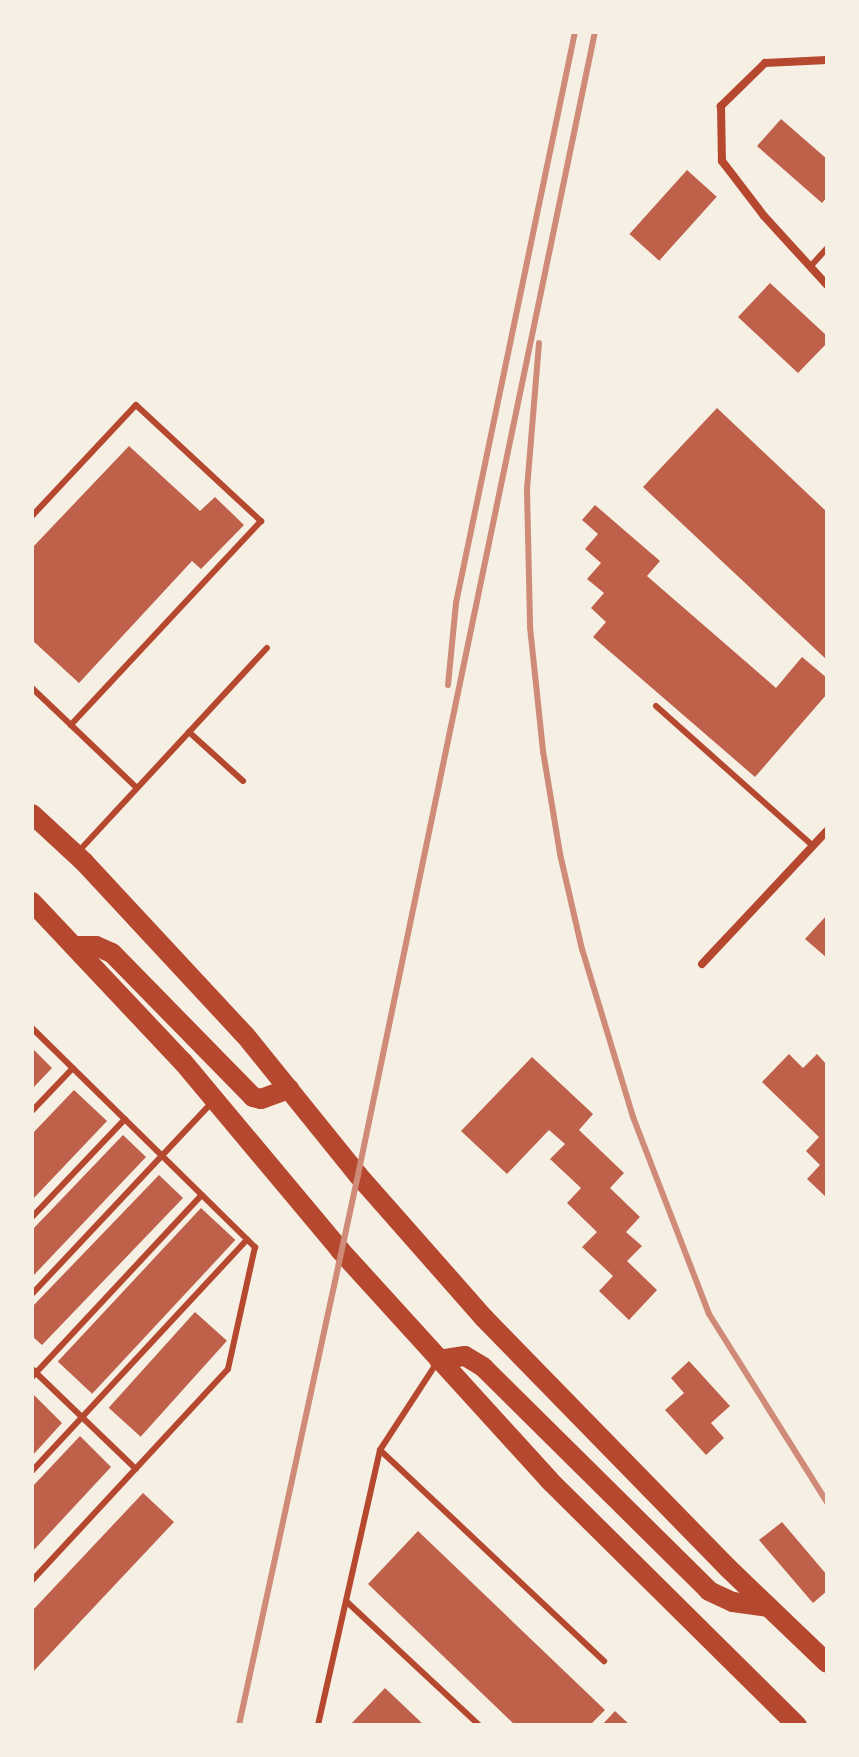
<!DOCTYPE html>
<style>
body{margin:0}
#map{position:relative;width:859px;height:1757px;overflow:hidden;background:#f6efe4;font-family:Commissioner,sans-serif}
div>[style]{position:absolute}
.building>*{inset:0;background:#bf614a;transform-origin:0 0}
.service>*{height:6px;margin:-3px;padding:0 3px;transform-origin:3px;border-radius:3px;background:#b5482f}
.minor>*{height:8px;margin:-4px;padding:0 4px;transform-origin:4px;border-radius:4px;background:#b5482f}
.primary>*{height:20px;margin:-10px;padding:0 10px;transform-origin:10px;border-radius:10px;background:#b5482f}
.rail>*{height:6px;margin:-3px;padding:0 3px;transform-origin:3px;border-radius:3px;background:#cf8b77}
span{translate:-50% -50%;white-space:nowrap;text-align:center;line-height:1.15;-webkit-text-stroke:8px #f6efe4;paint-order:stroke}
.frame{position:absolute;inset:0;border:34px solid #f6efe4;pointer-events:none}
</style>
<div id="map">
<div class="building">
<div style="clip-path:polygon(781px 119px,827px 159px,827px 197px,822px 203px,757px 146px)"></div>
<div style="left:687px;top:170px;width:40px;height:86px;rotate:42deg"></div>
<div style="clip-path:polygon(770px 283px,827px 336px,827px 343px,798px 373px,738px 317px)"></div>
<div style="clip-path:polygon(717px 408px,827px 512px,827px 660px,643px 487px)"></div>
<div style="clip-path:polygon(129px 446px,200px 511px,215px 497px,244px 525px,201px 569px,192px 561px,79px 683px,32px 640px,32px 548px)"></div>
<div style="clip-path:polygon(595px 505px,660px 561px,647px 576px,776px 688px,802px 657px,827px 678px,827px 694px,755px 777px,593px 637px,606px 622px,591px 608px,604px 593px,587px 579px,601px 563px,585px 549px,598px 534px,582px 520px)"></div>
<div style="clip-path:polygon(827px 915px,827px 958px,805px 939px)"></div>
<div style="clip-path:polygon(32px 1048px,52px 1068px,32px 1089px)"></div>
<div style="clip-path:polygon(789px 1054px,803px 1068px,817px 1054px,827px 1065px,827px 1198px,807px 1179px,820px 1165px,806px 1151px,819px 1137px,762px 1082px)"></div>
<div style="clip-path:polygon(532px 1057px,593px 1114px,579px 1130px,624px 1173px,610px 1188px,640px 1217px,626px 1232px,642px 1246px,627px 1261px,657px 1290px,629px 1320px,599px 1291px,613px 1276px,582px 1247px,597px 1232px,567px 1203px,581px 1188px,550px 1159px,565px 1144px,549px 1130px,507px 1174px,461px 1131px)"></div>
<div style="clip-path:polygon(74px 1090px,107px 1121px,32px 1200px,32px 1134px)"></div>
<div style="clip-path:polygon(123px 1135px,146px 1157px,32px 1277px,32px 1230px)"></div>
<div style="clip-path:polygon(159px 1175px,183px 1198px,42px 1345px,32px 1336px,32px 1307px)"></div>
<div style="left:201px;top:1208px;width:47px;height:210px;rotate:43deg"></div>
<div style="left:195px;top:1312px;width:43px;height:129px;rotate:42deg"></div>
<div style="clip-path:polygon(689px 1361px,730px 1406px,711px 1423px,724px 1438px,706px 1455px,665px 1410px,684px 1393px,671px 1378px)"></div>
<div style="clip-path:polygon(32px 1393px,62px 1423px,32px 1456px)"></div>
<div style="clip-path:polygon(80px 1436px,111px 1467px,32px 1552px,32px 1487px)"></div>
<div style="clip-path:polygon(143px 1493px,174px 1522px,32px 1673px,32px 1611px)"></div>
<div style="clip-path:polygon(782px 1522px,827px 1575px,827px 1591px,813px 1603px,759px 1540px)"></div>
<div style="clip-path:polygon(418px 1531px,605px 1710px,590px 1725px,515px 1725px,368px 1584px)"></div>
<div style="clip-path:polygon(385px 1688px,424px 1725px,350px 1725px)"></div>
<div style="clip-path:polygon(615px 1711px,630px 1725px,602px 1725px)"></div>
</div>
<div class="service">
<div style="left:810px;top:267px;width:25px;rotate:-48deg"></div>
<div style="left:32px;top:516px;width:152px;rotate:-46.9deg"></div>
<div style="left:136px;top:405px;width:171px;rotate:42.9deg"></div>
<div style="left:261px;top:521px;width:279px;rotate:133deg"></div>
<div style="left:71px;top:725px;width:91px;rotate:43.7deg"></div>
<div style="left:32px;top:688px;width:54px;rotate:43.5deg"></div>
<div style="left:656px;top:706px;width:210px;rotate:41.7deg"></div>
<div style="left:189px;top:732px;width:73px;rotate:42.2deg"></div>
<div style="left:78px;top:852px;width:278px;rotate:-47.2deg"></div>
<div style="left:32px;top:1028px;width:313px;rotate:44.5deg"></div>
<div style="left:255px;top:1247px;width:125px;rotate:102.5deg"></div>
<div style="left:228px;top:1369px;width:289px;rotate:132.8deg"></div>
<div style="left:32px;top:1111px;width:59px;rotate:-46.4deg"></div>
<div style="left:32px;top:1217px;width:135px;rotate:-46.5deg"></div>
<div style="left:32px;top:1294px;width:265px;rotate:-46.8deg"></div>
<div style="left:32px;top:1369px;width:144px;rotate:43.9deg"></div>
<div style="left:32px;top:1377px;width:249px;rotate:-47deg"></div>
<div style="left:380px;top:1450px;width:308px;rotate:43.3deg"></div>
<div style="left:32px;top:1471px;width:316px;rotate:-47.1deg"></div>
<div style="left:346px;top:1601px;width:182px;rotate:43deg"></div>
<div style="left:318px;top:1725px;width:282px;rotate:-77.3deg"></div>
<div style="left:380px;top:1450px;width:106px;rotate:-56.9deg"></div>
</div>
<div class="minor">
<div style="left:827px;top:60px;width:62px;rotate:177.2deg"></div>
<div style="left:765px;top:63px;width:62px;rotate:135.7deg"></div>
<div style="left:721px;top:106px;width:55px;rotate:89deg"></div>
<div style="left:722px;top:161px;width:69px;rotate:52.6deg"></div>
<div style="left:764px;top:216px;width:93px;rotate:47.6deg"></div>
<div style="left:702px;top:964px;width:183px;rotate:-46.8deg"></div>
</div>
<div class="primary">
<div style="left:32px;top:814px;width:71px;rotate:42.7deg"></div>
<div style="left:84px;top:862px;width:236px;rotate:47.1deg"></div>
<div style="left:245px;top:1035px;width:180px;rotate:51.1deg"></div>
<div style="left:358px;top:1175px;width:191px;rotate:48.6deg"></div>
<div style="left:484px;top:1318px;width:349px;rotate:45.7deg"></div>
<div style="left:728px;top:1568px;width:137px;rotate:43.8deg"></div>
<div style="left:32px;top:902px;width:220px;rotate:46.7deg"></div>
<div style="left:183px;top:1062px;width:245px;rotate:50.1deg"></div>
<div style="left:340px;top:1250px;width:311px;rotate:47.7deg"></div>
<div style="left:549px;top:1480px;width:349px;rotate:44.7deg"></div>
<div style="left:74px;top:946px;width:22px"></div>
<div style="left:96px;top:946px;width:17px;rotate:24deg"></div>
<div style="left:112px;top:953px;width:202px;rotate:45.6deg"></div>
<div style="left:253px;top:1097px;width:8px;rotate:14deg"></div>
<div style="left:261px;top:1099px;width:30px;rotate:-20deg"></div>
<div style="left:439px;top:1360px;width:26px;rotate:-9deg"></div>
<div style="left:465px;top:1356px;width:21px;rotate:31deg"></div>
<div style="left:483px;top:1367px;width:318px;rotate:44.7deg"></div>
<div style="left:709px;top:1591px;width:26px;rotate:25deg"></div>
<div style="left:733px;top:1602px;width:36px;rotate:8deg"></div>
</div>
<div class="rail">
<div style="left:539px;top:343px;width:147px;rotate:94.7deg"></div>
<div style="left:527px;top:490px;width:137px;rotate:88.7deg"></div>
<div style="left:530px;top:627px;width:125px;rotate:84deg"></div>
<div style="left:543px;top:751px;width:104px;rotate:80.6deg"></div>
<div style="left:560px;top:854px;width:98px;rotate:77deg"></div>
<div style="left:582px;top:949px;width:176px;rotate:73.1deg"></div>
<div style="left:633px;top:1117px;width:211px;rotate:68.9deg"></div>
<div style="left:709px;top:1314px;width:222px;rotate:57.9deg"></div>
<div style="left:448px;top:685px;width:82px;rotate:-84.4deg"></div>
<div style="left:456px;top:603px;width:583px;rotate:-78.23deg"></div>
<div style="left:239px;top:1725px;width:563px;rotate:-77.79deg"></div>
<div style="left:358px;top:1175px;width:1167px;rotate:-78.29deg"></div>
</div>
<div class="frame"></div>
</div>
